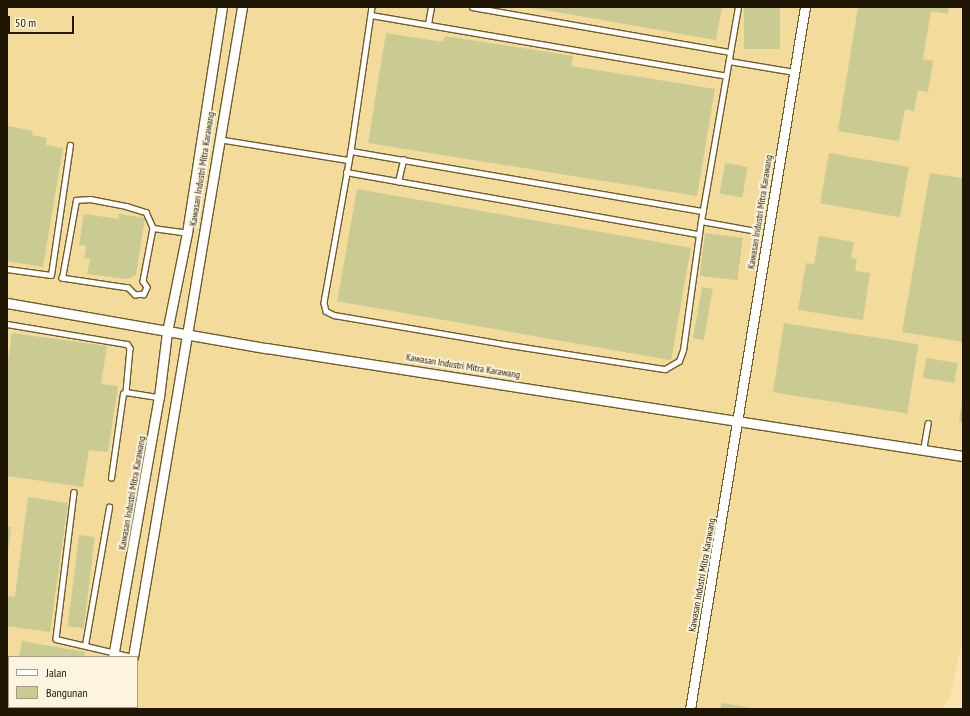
<!DOCTYPE html>
<style>
body{margin:0}
#map{position:relative;width:970px;height:716px;overflow:hidden;background:#fbe5ae;font-family:"PT Sans Narrow",sans-serif}
div>[style]{position:absolute}
.built>*{inset:0;background:#f3db9c}
.building>*{inset:0;background:#c9cb92;transform-origin:0 0}
.roads{filter:drop-shadow(1px 0 #705d29) drop-shadow(-1px 0 #705d29) drop-shadow(0 1px #705d29) drop-shadow(0 -1px #705d29)}
.lane>*{height:4.5px;margin:-2.25px;padding:0 2.25px;transform-origin:2.25px;border-radius:2.25px;background:#fff}
.street>*{height:9px;margin:-4.5px;padding:0 4.5px;transform-origin:4.5px;border-radius:4.5px;background:#fff}
span{translate:-50% -50%;white-space:nowrap;text-align:center;line-height:1.15;-webkit-text-stroke:3.5px #fcf4de;paint-order:stroke}
.street-label{font-size:10px;color:#1f1703}
.frame{position:absolute;inset:0;border:8px solid #1f1703;pointer-events:none}
.legend{position:absolute;left:8px;top:656px;width:130px;height:52px;box-sizing:border-box;background:#fcf4de;border:1px solid #a49c86;margin:0;padding:5px 7px;list-style:none;font-size:12px;color:#1f1703}
.legend li{display:flex;align-items:center;gap:8px;height:20px}
.legend b{width:20px;border:1px solid #a49c86}
.scale{position:absolute;left:8px;top:16px;width:66px;height:18px;box-sizing:border-box;border:2px solid #1f1703;border-top:0;padding-left:5px;font-size:12px;line-height:14px;white-space:nowrap;color:#1f1703;-webkit-text-stroke:3px #fcf4de;paint-order:stroke}
</style>
<div id="map">
<div class="built">
<div style="clip-path:polygon(evenodd,7px 7px,963px 7px,963px 639px,950px 696px,942px 709px,7px 709px,7px 7px,9px 657px,137px 657px,137px 707px,9px 707px,9px 657px)"></div>
</div>
<div class="building">
<div style="clip-path:polygon(528px 7px,722px 7px,716px 40px)"></div>
<div style="left:744px;top:7px;width:36px;height:42px"></div>
<div style="clip-path:polygon(858px 7px,949px 7px,948px 14px,931px 11px,923px 59px,933px 61px,928px 92px,918px 90px,914px 111px,905px 109px,899px 141px,838px 131px)"></div>
<div style="clip-path:polygon(386px 33px,443px 42px,445px 36px,573px 56px,571px 66px,715px 89px,697px 196px,368px 143px)"></div>
<div style="clip-path:polygon(7px 126px,33px 131px,32px 135px,47px 138px,46px 145px,63px 148px,43px 267px,7px 261px)"></div>
<div style="left:829px;top:153px;width:81px;height:51px;rotate:10deg"></div>
<div style="left:725px;top:163px;width:23px;height:31px;rotate:10deg"></div>
<div style="clip-path:polygon(930px 173px,963px 178px,963px 342px,902px 332px)"></div>
<div style="left:357px;top:189px;width:339px;height:114px;rotate:10deg"></div>
<div style="clip-path:polygon(84px 214px,119px 219px,119px 214px,145px 218px,136px 275px,127px 279px,87px 274px,90px 259px,84px 258px,86px 246px,79px 245px)"></div>
<div style="left:705px;top:233px;width:38px;height:43px;rotate:7deg"></div>
<div style="clip-path:polygon(819px 236px,854px 242px,851px 258px,857px 259px,855px 271px,870px 273px,863px 320px,798px 310px,806px 263px,814px 264px)"></div>
<div style="left:702px;top:287px;width:11px;height:52px;rotate:10deg"></div>
<div style="left:784px;top:323px;width:136px;height:70px;rotate:9deg"></div>
<div style="clip-path:polygon(12px 333px,107px 346px,101px 384px,118px 386px,108px 452px,89px 450px,83px 487px,7px 476px,7px 369px)"></div>
<div style="left:926px;top:358px;width:32px;height:20px;rotate:9deg"></div>
<div style="clip-path:polygon(962px 403px,963px 403px,963px 423px,959px 422px)"></div>
<div style="clip-path:polygon(28px 497px,68px 503px,50px 632px,7px 626px,7px 596px,15px 597px)"></div>
<div style="clip-path:polygon(7px 526px,11px 527px,8px 551px,7px 551px)"></div>
<div style="left:79px;top:535px;width:16px;height:92px;rotate:7deg"></div>
<div style="clip-path:polygon(22px 641px,85px 652px,84px 657px,19px 657px)"></div>
<div style="clip-path:polygon(7px 698px,9px 707px,62px 709px,7px 709px)"></div>
<div style="clip-path:polygon(722px 703px,752px 708px,752px 709px,720px 709px)"></div>
</div>
<div class="roads">
<div class="lane">
<div style="left:372px;top:7px;width:146px;rotate:98.3deg"></div>
<div style="left:351px;top:151px;width:154px;rotate:100.1deg"></div>
<div style="left:324px;top:303px;width:8px;rotate:76deg"></div>
<div style="left:326px;top:311px;width:9px;rotate:27deg"></div>
<div style="left:334px;top:315px;width:171px;rotate:9.7deg"></div>
<div style="left:503px;top:344px;width:164px;rotate:8.8deg"></div>
<div style="left:665px;top:369px;width:16px;rotate:-30deg"></div>
<div style="left:679px;top:361px;width:12px;rotate:-70deg"></div>
<div style="left:683px;top:350px;width:130px;rotate:-82.1deg"></div>
<div style="left:701px;top:221px;width:217px;rotate:-80.2deg"></div>
<div style="left:472px;top:7px;width:262px;rotate:9.9deg"></div>
<div style="left:371px;top:15px;width:360px;rotate:9.7deg"></div>
<div style="left:428px;top:24px;width:17px;rotate:-80deg"></div>
<div style="left:729px;top:61px;width:66px;rotate:9.6deg"></div>
<div style="left:218px;top:139px;width:132px;rotate:9.2deg"></div>
<div style="left:351px;top:151px;width:357px;rotate:9.7deg"></div>
<div style="left:346px;top:172px;width:358px;rotate:10deg"></div>
<div style="left:398px;top:182px;width:23px;rotate:-77deg"></div>
<div style="left:701px;top:221px;width:51px;rotate:10.2deg"></div>
<div style="left:153px;top:228px;width:54px;rotate:100.7deg"></div>
<div style="left:143px;top:281px;width:7px;rotate:56deg"></div>
<div style="left:147px;top:287px;width:8px;rotate:113deg"></div>
<div style="left:144px;top:294px;width:9px;rotate:174deg"></div>
<div style="left:135px;top:295px;width:10px;rotate:-135deg"></div>
<div style="left:128px;top:288px;width:67px;rotate:-171.4deg"></div>
<div style="left:62px;top:278px;width:79px;rotate:-79.8deg"></div>
<div style="left:76px;top:200px;width:14px;rotate:-4deg"></div>
<div style="left:90px;top:199px;width:37px;rotate:11deg"></div>
<div style="left:126px;top:206px;width:21px;rotate:17deg"></div>
<div style="left:146px;top:212px;width:17px;rotate:66deg"></div>
<div style="left:153px;top:228px;width:34px;rotate:8deg"></div>
<div style="left:7px;top:269px;width:44px;rotate:7.8deg"></div>
<div style="left:51px;top:275px;width:131px;rotate:-81.7deg"></div>
<div style="left:7px;top:324px;width:122px;rotate:9.5deg"></div>
<div style="left:127px;top:344px;width:5px;rotate:53deg"></div>
<div style="left:130px;top:348px;width:44px;rotate:95.2deg"></div>
<div style="left:923px;top:450px;width:27px;rotate:-80deg"></div>
<div style="left:111px;top:478px;width:85px;rotate:-81.9deg"></div>
<div style="left:123px;top:394px;width:4px;rotate:-34deg"></div>
<div style="left:126px;top:392px;width:33px;rotate:9deg"></div>
<div style="left:74px;top:492px;width:148px;rotate:97deg"></div>
<div style="left:56px;top:639px;width:79px;rotate:13.2deg"></div>
<div style="left:85px;top:645px;width:140px;rotate:-80.1deg"></div>
<div style="left:7px;top:672px;width:2px"></div>
<div style="left:7px;top:684px;width:2px"></div>
<div style="left:85px;top:707px;width:10px;rotate:11deg"></div>
<div style="left:74px;top:709px;width:2px;rotate:-63deg"></div>
</div>
<div class="street">
<div style="left:7px;top:303px;width:263px;rotate:9.9deg"></div>
<div style="left:266px;top:348px;width:705px;rotate:8.81deg"></div>
<div style="left:113px;top:657px;width:264px;rotate:-80deg"></div>
<div style="left:159px;top:397px;width:65px;rotate:-83deg"></div>
<div style="left:167px;top:332px;width:101px;rotate:-78.6deg"></div>
<div style="left:187px;top:233px;width:229px;rotate:-81.2deg"></div>
<div style="left:133px;top:657px;width:659px;rotate:-80.48deg"></div>
<div style="left:104px;top:709px;width:2px;rotate:-63deg"></div>
<div style="left:124px;top:709px;width:2px;rotate:-90deg"></div>
<div style="left:690px;top:709px;width:711px;rotate:-80.7deg"></div>
</div>
</div>
<div class="street-label">
<span style="left:202px;top:169px;rotate:-81deg">Kawasan Industri Mitra Karawang</span>
<span style="left:760px;top:212px;rotate:-81deg">Kawasan Industri Mitra Karawang</span>
<span style="left:463px;top:366px;rotate:9deg">Kawasan Industri Mitra Karawang</span>
<span style="left:132px;top:493px;rotate:-80deg">Kawasan Industri Mitra Karawang</span>
<span style="left:702px;top:575px;rotate:-80deg">Kawasan Industri Mitra Karawang</span>
</div>
<div class="frame"></div>
<ul class="legend">
<li><b style="height:5px;background:#fff"></b>Jalan</li>
<li><b style="height:11px;background:#c9cb92"></b>Bangunan</li>
</ul>
<div class="scale">50 m</div>
</div>
